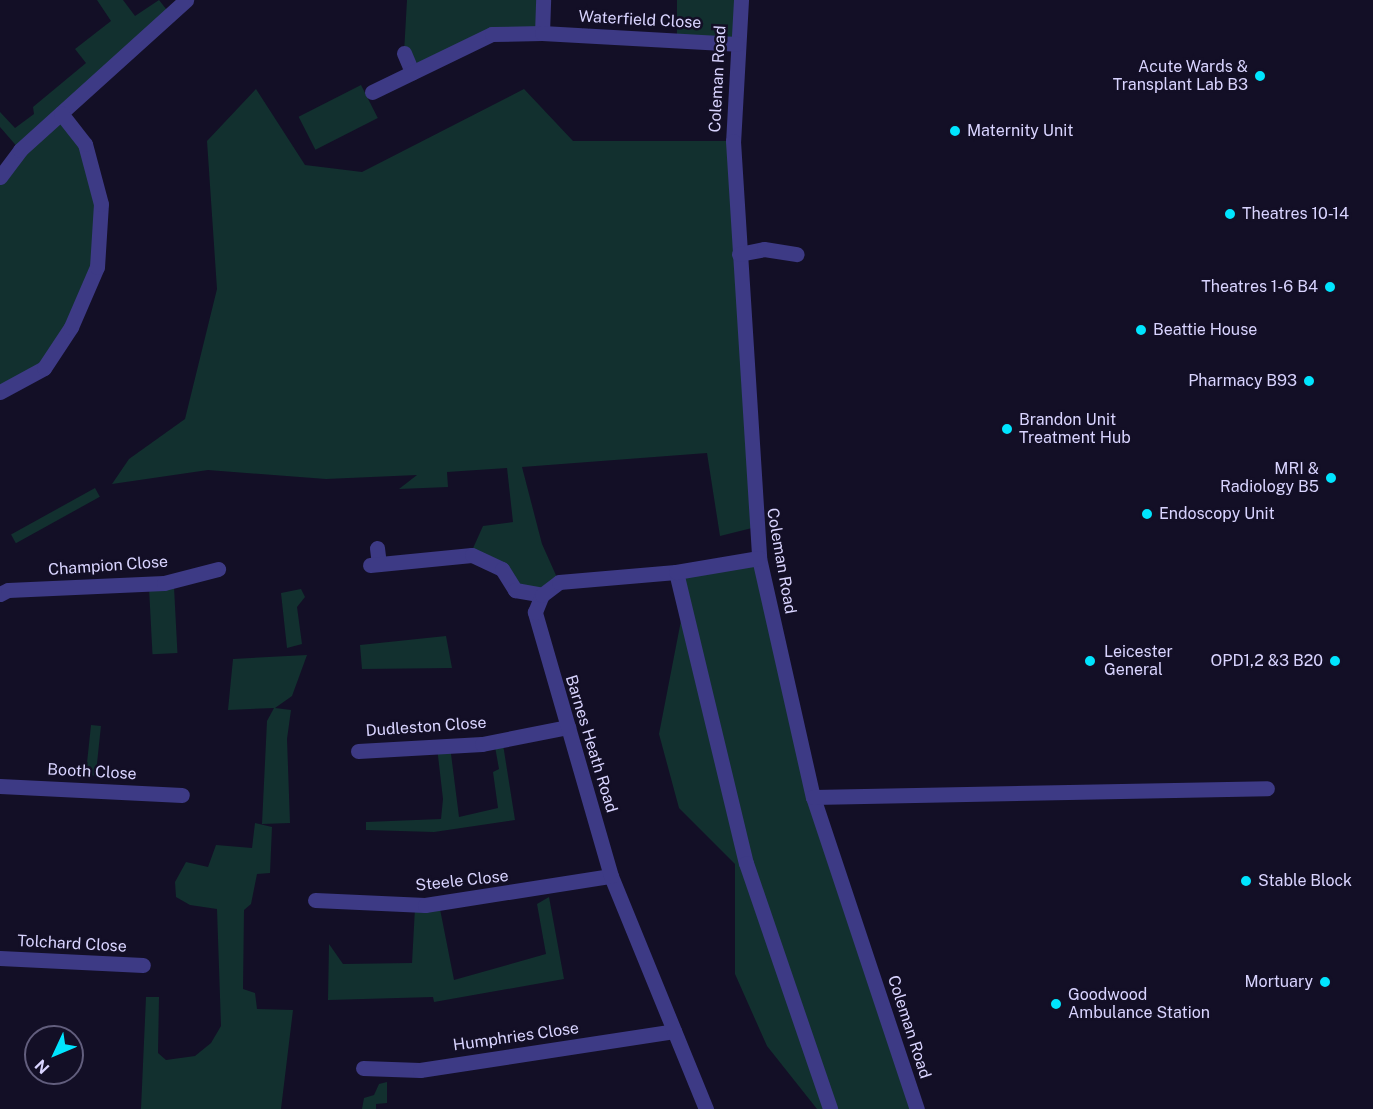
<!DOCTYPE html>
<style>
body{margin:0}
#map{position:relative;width:1373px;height:1109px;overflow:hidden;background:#130f26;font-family:"Public Sans",sans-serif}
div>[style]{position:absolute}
.green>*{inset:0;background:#12302f;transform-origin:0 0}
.street>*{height:15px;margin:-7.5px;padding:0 7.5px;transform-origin:7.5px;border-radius:7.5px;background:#3d3a85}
.dots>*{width:16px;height:16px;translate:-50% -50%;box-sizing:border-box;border:3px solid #130f26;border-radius:50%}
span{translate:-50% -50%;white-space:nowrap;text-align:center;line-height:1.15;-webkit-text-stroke:5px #130f26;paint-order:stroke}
.street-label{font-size:16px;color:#d9d4ff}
.poi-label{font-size:16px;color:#d9d4ff}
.right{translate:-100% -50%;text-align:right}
.left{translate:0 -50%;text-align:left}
.north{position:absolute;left:24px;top:1025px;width:60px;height:60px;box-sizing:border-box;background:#130f26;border:2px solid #625e7d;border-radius:50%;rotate:226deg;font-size:16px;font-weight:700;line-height:24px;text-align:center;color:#d9d4ff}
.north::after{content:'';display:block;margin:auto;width:21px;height:27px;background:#00e5ff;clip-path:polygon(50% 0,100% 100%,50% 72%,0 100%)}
</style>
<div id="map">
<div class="green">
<div style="clip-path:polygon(97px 0,123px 0,135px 16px,159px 0,170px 14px,61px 113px,85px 144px,101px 204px,97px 267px,71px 327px,36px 372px,0 392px,0 177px,20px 150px,0 127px,0 112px,15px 128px,34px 114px,33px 107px,86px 63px,75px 49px,111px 21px)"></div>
<div style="clip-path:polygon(407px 0,543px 0,542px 33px,492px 34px,412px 72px,404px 53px)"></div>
<div style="left:677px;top:0;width:64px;height:40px"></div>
<div style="left:361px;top:85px;width:37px;height:70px;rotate:63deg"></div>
<div style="clip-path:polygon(256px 89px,305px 165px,362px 172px,524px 89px,573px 141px,733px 141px,756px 527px,720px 536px,707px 453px,522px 467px,542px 544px,559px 582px,542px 595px,515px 590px,503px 571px,470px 555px,483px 526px,513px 522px,507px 468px,447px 472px,448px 487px,399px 489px,417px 475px,326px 479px,208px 470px,112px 484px,129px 459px,185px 419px,217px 289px,207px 141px)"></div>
<div style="left:95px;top:488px;width:10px;height:96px;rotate:61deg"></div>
<div style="clip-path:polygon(759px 558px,813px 797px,917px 1109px,817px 1109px,767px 1046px,735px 974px,735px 864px,679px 808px,659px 734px,684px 605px,676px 572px)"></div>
<div style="left:174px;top:587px;width:66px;height:25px;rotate:87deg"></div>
<div style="clip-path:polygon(301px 589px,305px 597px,297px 607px,302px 644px,287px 648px,281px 593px)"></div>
<div style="clip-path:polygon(446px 636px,452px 668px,362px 669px,360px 645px)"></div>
<div style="clip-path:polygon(307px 655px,292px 696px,275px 708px,291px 710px,287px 739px,290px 823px,262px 824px,267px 721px,274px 708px,228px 710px,233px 659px)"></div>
<div style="left:91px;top:725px;width:10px;height:50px;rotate:6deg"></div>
<div style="clip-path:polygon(502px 738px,515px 820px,434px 832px,366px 830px,366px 822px,441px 819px,443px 799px,437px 747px,450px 746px,459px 817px,498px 808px,493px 772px,499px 769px,494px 741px)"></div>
<div style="clip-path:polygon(255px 823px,272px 827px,270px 873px,257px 874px,251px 904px,244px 910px,243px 989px,255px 993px,257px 1009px,293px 1010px,281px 1109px,141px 1109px,146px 997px,159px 997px,158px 1053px,166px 1060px,195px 1056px,211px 1043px,221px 1026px,217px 909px,190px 905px,176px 897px,175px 882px,186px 862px,208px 867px,216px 845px,252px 848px)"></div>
<div style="clip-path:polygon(549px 897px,564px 979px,434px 1002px,433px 997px,328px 1000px,329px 944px,343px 964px,412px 963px,415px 908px,439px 904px,454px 980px,546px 954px,537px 904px)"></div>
<div style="clip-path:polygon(387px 1082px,387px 1103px,376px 1104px,376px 1109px,362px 1109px,364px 1098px,374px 1095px,379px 1084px)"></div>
</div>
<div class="street">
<div style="left:741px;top:0;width:141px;rotate:93.2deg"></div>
<div style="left:733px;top:141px;width:418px;rotate:86.4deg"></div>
<div style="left:759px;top:558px;width:245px;rotate:77.3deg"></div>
<div style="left:813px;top:797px;width:329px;rotate:71.6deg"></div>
<div style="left:542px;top:33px;width:33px;rotate:-88deg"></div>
<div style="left:404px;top:53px;width:21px;rotate:67deg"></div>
<div style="left:372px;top:92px;width:133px;rotate:-25.8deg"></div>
<div style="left:492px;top:34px;width:50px;rotate:-1.1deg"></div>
<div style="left:542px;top:33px;width:195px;rotate:3.2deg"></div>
<div style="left:0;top:177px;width:34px;rotate:-53deg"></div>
<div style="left:20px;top:150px;width:224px;rotate:-42.1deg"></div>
<div style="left:739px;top:254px;width:25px;rotate:-11deg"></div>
<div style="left:764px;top:249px;width:33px;rotate:9deg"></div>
<div style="left:0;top:392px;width:50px;rotate:-28.6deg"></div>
<div style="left:44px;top:368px;width:49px;rotate:-56.6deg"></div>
<div style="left:71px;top:327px;width:65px;rotate:-66.6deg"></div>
<div style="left:97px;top:267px;width:63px;rotate:-86.4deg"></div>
<div style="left:101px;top:204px;width:62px;rotate:-104.9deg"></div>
<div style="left:85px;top:144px;width:39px;rotate:-128deg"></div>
<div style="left:377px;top:548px;width:16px;rotate:83deg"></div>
<div style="left:370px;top:565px;width:102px;rotate:-5.6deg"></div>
<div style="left:472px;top:555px;width:33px;rotate:25deg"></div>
<div style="left:502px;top:569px;width:25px;rotate:58deg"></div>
<div style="left:515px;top:590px;width:27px;rotate:10deg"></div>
<div style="left:676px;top:572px;width:299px;rotate:76.5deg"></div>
<div style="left:746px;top:863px;width:260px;rotate:71.1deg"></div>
<div style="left:0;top:594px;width:9px;rotate:-27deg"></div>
<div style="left:8px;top:590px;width:156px;rotate:-2.6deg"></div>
<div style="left:164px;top:583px;width:56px;rotate:-14.5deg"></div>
<div style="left:358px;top:751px;width:124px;rotate:-3.2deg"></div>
<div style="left:482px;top:744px;width:88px;rotate:-11.2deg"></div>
<div style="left:0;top:786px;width:182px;rotate:2.8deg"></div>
<div style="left:813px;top:797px;width:454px;rotate:-1.1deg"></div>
<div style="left:315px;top:900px;width:110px;rotate:2.6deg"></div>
<div style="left:425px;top:905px;width:188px;rotate:-8.9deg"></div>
<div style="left:0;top:958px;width:143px;rotate:2.8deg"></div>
<div style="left:363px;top:1068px;width:57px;rotate:2deg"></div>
<div style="left:420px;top:1070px;width:257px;rotate:-8.7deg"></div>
<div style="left:706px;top:1109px;width:252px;rotate:-112.2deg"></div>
<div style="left:611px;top:876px;width:275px;rotate:-106.1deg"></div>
<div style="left:535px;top:612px;width:18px;rotate:-68deg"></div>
<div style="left:542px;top:595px;width:21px;rotate:-37deg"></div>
<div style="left:559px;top:582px;width:117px;rotate:-4.9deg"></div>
<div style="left:676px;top:572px;width:84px;rotate:-9.6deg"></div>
</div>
<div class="dots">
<div style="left:1260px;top:76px;background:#00e5ff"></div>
<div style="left:955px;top:131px;background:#00e5ff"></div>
<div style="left:1230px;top:214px;background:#00e5ff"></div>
<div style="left:1330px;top:287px;background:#00e5ff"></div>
<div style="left:1141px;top:330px;background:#00e5ff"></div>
<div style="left:1309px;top:381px;background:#00e5ff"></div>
<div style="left:1007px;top:429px;background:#00e5ff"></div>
<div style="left:1331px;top:478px;background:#00e5ff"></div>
<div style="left:1147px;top:514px;background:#00e5ff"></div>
<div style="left:1090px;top:661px;background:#00e5ff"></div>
<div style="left:1335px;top:661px;background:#00e5ff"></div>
<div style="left:1246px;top:881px;background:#00e5ff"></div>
<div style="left:1325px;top:982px;background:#00e5ff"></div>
<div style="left:1056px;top:1004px;background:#00e5ff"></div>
</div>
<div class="street-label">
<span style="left:640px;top:20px;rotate:3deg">Waterfield Close</span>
<span style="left:718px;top:79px;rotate:-87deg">Coleman Road</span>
<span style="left:781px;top:561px;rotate:80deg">Coleman Road</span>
<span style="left:108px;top:566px;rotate:-4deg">Champion Close</span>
<span style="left:426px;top:727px;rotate:-4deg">Dudleston Close</span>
<span style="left:591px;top:744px;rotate:73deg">Barnes Heath Road</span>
<span style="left:92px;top:772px;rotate:3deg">Booth Close</span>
<span style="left:462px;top:881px;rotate:-6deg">Steele Close</span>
<span style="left:72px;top:944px;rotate:3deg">Tolchard Close</span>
<span style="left:909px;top:1027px;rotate:72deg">Coleman Road</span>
<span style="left:516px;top:1037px;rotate:-8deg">Humphries Close</span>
</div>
<div class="poi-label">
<span class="right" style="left:1248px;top:76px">Acute Wards &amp;<br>Transplant Lab B3</span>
<span class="left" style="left:967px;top:131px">Maternity Unit</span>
<span class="left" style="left:1242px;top:214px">Theatres 10-14</span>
<span class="right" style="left:1318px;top:287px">Theatres 1-6 B4</span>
<span class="left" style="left:1153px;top:330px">Beattie House</span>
<span class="right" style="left:1297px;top:381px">Pharmacy B93</span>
<span class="left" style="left:1019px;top:429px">Brandon Unit<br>Treatment Hub</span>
<span class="right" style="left:1319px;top:478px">MRI &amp;<br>Radiology B5</span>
<span class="left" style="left:1159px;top:514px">Endoscopy Unit</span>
<span class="left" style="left:1104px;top:661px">Leicester<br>General</span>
<span class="right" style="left:1323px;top:661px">OPD1,2 &amp;3 B20</span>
<span class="left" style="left:1258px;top:881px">Stable Block</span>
<span class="right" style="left:1313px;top:982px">Mortuary</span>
<span class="left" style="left:1068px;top:1004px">Goodwood<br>Ambulance Station</span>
</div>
<div class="north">N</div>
</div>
